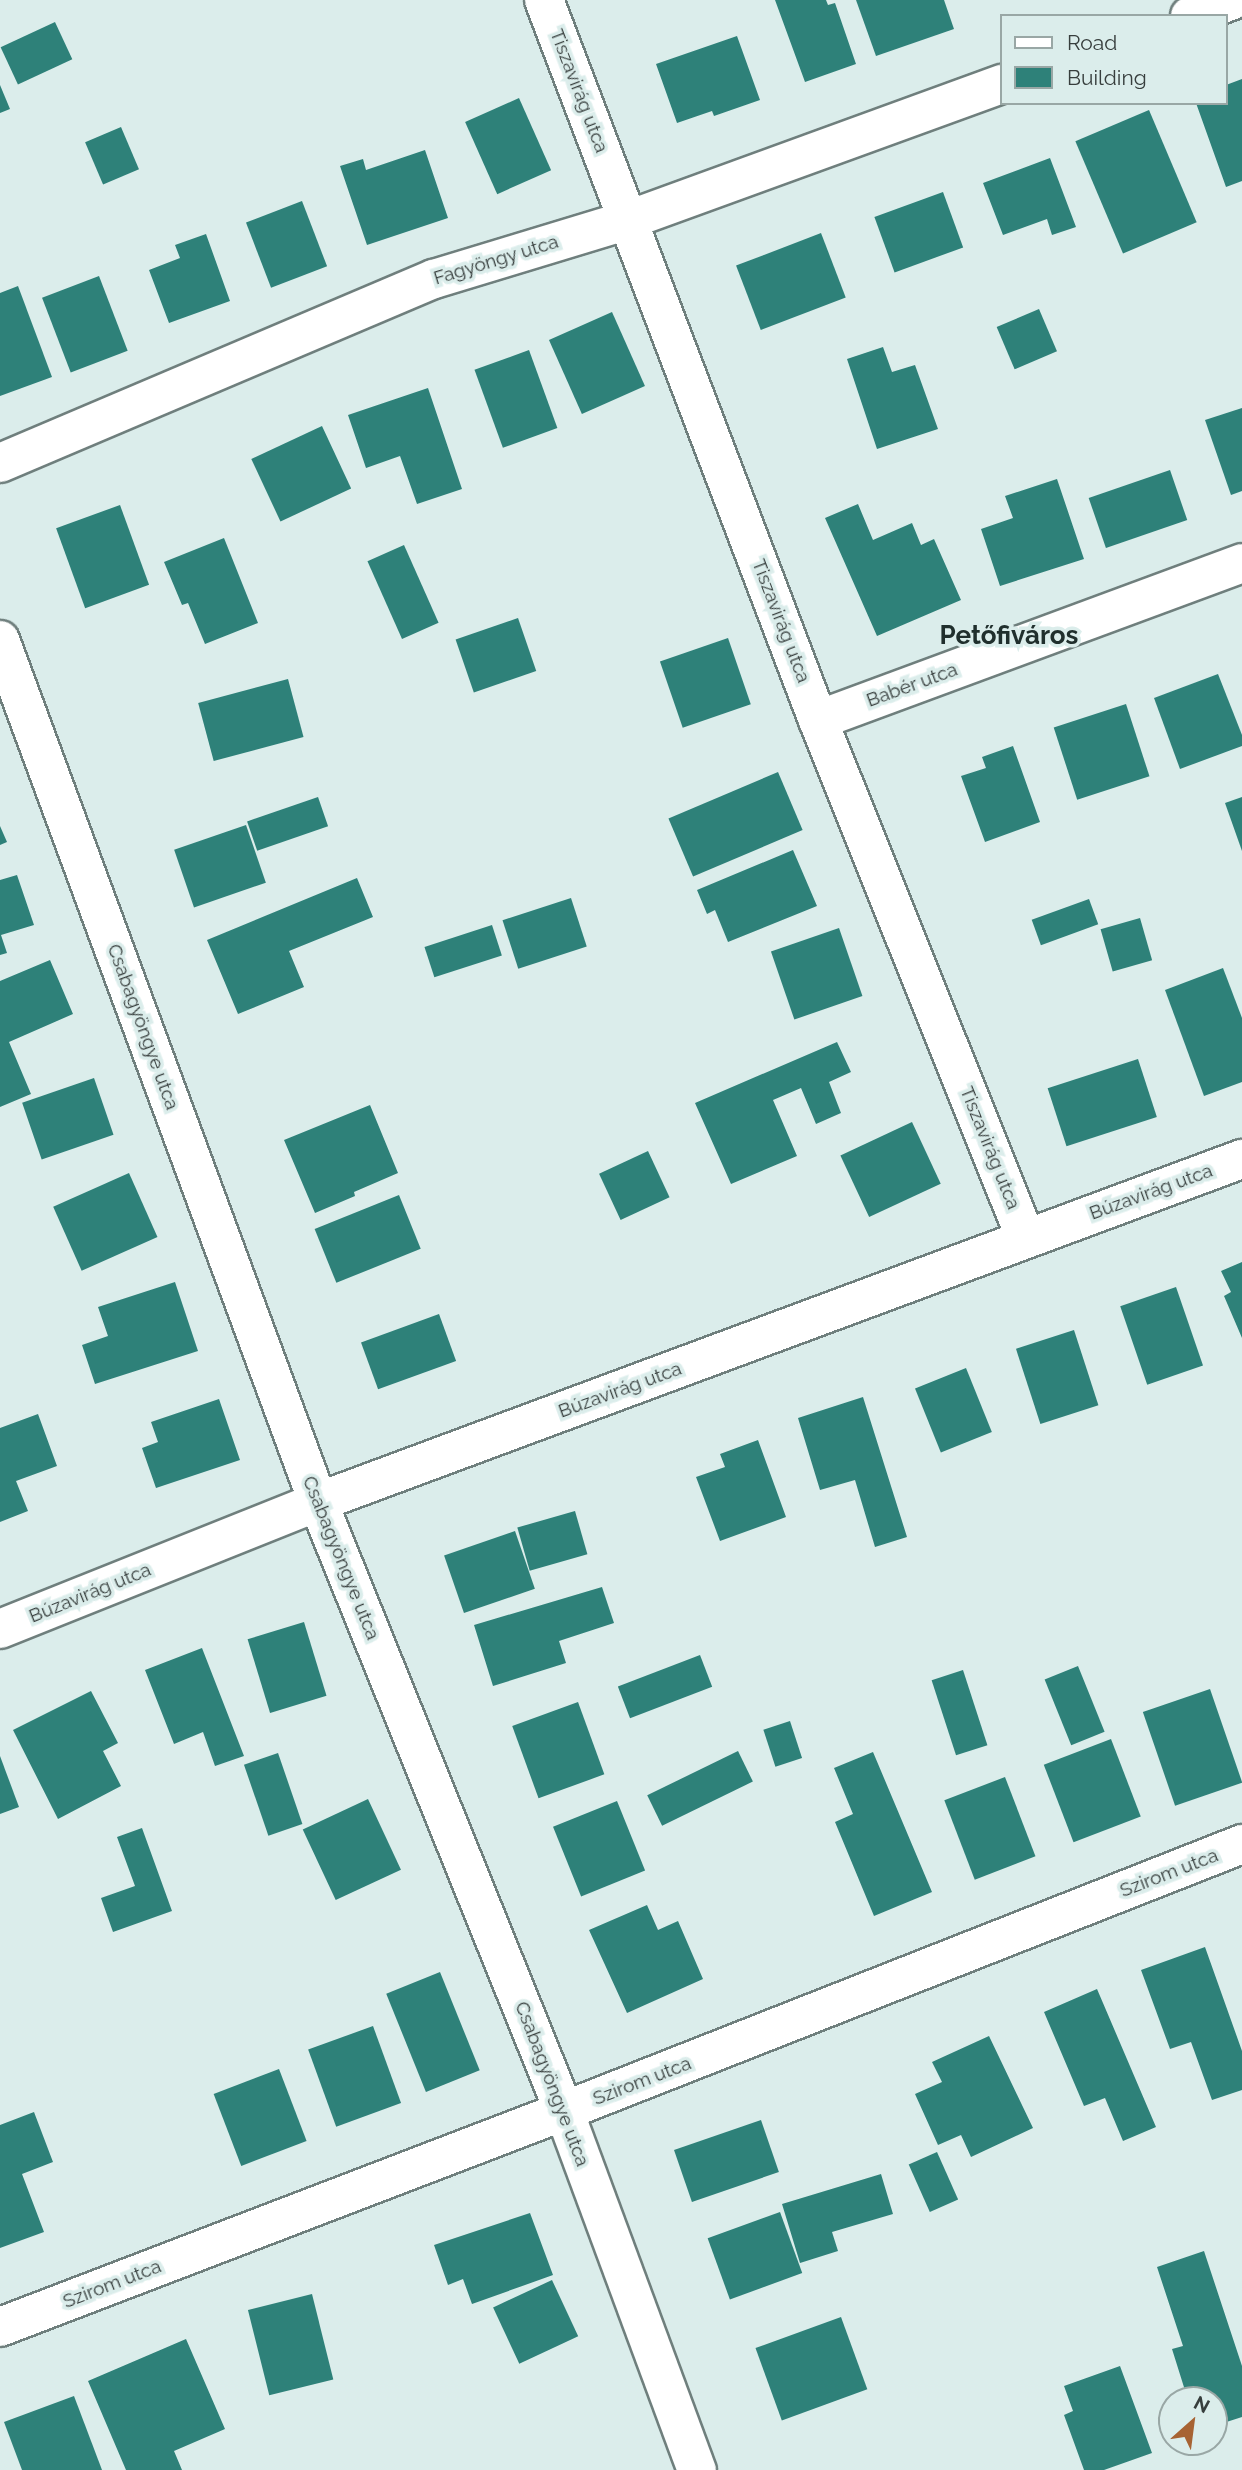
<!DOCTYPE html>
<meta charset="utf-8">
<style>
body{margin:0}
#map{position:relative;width:1242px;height:2470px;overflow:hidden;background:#dbedeb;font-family:Raleway,sans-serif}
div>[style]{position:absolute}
.building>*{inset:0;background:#2e8179;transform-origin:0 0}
.roads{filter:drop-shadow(2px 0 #6f7f7d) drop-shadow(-2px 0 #6f7f7d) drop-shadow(0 2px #6f7f7d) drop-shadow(0 -2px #6f7f7d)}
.minor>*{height:38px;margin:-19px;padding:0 19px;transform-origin:19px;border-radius:19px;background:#fff}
span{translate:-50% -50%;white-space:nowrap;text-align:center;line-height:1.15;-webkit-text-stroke:7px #dbedeb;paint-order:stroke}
.street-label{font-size:19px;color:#373e3d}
.district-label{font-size:26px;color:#202f2d;font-weight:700}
.legend{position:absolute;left:1000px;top:14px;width:228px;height:91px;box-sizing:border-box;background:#dbedeb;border:2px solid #99a7a5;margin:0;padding:9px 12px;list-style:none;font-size:21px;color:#373e3d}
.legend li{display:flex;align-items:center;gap:14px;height:35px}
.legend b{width:35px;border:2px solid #99a7a5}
.north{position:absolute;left:1158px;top:2386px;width:70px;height:70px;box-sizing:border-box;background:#dbedeb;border:2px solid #99a7a5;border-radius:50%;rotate:28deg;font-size:19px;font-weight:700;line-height:28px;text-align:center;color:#373e3d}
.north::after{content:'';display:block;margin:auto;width:24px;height:32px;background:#a76333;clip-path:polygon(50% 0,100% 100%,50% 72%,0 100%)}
</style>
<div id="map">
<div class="building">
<div style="clip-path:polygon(775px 0,826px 0,828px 5px,835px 3px,856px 64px,805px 82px)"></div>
<div style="clip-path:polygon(856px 0,944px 0,954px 29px,876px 56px)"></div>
<div style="left:55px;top:22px;width:41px;height:60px;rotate:65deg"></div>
<div style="clip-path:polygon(737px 36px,760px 100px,714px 116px,712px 111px,677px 123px,656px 64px)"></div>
<div style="clip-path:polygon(1242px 79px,1242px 181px,1226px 187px,1196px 103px,1226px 103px,1226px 85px)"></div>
<div style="clip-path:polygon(0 85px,10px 109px,0 113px)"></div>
<div style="left:519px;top:98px;width:79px;height:59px;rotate:66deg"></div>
<div style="left:1149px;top:110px;width:122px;height:80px;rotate:67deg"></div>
<div style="left:121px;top:127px;width:46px;height:39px;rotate:67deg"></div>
<div style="clip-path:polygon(425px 150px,448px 218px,367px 245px,340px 166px,363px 159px,366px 170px)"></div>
<div style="clip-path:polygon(1050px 158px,1076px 227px,1052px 235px,1047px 219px,1003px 235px,983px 183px)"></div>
<div style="left:943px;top:192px;width:59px;height:73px;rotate:70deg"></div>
<div style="left:302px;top:201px;width:70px;height:60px;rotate:69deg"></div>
<div style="left:821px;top:233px;width:69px;height:91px;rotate:69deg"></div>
<div style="clip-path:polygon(206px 234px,230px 301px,169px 323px,149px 270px,180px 258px,175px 245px)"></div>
<div style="left:99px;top:276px;width:80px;height:61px;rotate:69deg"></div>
<div style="clip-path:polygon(18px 286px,52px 377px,0 396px,0 293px)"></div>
<div style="left:1039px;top:309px;width:46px;height:46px;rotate:67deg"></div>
<div style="left:612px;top:312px;width:81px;height:69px;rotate:66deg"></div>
<div style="clip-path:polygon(883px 347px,892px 372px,915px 365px,938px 429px,877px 449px,847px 359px)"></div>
<div style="left:529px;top:350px;width:83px;height:58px;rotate:70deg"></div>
<div style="clip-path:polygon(428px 388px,462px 489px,417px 504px,400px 456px,366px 468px,348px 415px)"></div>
<div style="clip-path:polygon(1242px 408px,1242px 491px,1231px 495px,1205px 420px)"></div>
<div style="left:322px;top:426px;width:69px;height:78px;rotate:65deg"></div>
<div style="left:1170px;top:470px;width:53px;height:86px;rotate:71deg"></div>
<div style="clip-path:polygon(1057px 479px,1084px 559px,1000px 586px,981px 529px,1013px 518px,1005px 496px)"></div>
<div style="clip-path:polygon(858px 504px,873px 540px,912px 523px,921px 545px,934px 539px,961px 600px,877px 636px,825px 518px)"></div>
<div style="left:120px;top:505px;width:85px;height:68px;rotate:70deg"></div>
<div style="clip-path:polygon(224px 538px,258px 623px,205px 644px,188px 603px,182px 605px,164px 562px)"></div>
<div style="left:404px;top:545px;width:85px;height:40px;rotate:66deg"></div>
<div style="left:518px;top:618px;width:56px;height:66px;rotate:71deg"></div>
<div style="left:728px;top:638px;width:70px;height:72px;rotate:71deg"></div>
<div style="clip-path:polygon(1218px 674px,1242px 735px,1242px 746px,1180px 769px,1154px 698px)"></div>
<div style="left:288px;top:679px;width:60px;height:93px;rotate:75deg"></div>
<div style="left:1126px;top:704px;width:76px;height:76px;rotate:72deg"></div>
<div style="clip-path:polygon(1013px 746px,1040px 822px,985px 842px,961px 776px,986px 768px,982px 757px)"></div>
<div style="left:778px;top:772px;width:63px;height:119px;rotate:67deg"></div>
<div style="left:318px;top:797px;width:31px;height:75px;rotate:71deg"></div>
<div style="clip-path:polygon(1242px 797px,1242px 851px,1225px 803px)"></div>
<div style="left:246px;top:825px;width:61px;height:76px;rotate:71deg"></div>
<div style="clip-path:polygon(0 826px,7px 842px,0 845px)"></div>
<div style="clip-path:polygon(793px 850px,817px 906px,728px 942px,715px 910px,707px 914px,697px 890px)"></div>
<div style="clip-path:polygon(17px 875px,34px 925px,1px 935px,7px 953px,0 955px,0 880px)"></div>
<div style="clip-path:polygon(357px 878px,373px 917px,289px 951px,304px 987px,238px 1014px,207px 940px)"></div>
<div style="left:571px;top:898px;width:51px;height:72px;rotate:72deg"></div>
<div style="left:1089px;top:899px;width:27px;height:61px;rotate:70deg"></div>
<div style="left:1140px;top:918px;width:44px;height:41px;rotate:74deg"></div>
<div style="left:492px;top:925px;width:32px;height:71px;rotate:72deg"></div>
<div style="left:839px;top:928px;width:72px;height:72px;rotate:71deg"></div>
<div style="clip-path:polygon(50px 960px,73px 1014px,9px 1042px,31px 1094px,0 1107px,0 981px)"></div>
<div style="clip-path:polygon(1223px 968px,1242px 1018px,1242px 1082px,1204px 1096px,1165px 990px)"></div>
<div style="clip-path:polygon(837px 1042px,851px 1072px,829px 1082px,841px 1113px,816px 1124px,801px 1088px,773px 1100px,797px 1156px,731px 1184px,695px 1103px)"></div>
<div style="left:1138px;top:1059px;width:61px;height:95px;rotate:72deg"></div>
<div style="left:94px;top:1078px;width:60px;height:76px;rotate:71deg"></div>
<div style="clip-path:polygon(370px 1105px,398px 1173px,354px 1192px,355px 1196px,315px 1213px,284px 1140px)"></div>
<div style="left:912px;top:1122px;width:68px;height:79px;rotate:65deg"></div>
<div style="left:648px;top:1151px;width:51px;height:54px;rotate:65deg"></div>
<div style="left:129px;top:1173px;width:70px;height:83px;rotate:66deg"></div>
<div style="left:399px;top:1195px;width:58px;height:91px;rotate:68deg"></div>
<div style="clip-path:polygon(1242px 1262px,1242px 1338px,1224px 1296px,1231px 1292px,1221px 1271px)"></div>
<div style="clip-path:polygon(175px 1282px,198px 1351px,95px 1384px,82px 1345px,108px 1336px,98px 1307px)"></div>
<div style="left:1176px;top:1287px;width:83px;height:59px;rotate:71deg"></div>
<div style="left:439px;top:1314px;width:50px;height:83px;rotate:70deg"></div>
<div style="left:1074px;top:1330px;width:79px;height:61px;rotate:72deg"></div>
<div style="left:966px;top:1368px;width:69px;height:55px;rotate:68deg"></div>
<div style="clip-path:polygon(863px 1397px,907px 1537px,875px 1547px,855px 1480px,820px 1490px,798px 1418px)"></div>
<div style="clip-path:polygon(219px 1399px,240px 1460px,156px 1488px,142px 1448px,158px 1442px,151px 1422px)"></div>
<div style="clip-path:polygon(38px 1414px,57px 1466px,16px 1481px,28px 1511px,0 1522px,0 1428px)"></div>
<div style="clip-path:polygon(758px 1440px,786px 1517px,720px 1541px,696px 1477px,725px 1467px,720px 1454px)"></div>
<div style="left:575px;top:1511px;width:45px;height:60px;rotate:74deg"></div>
<div style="left:515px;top:1531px;width:61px;height:75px;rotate:71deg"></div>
<div style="clip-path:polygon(602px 1587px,614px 1623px,559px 1641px,566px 1663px,493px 1686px,474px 1625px)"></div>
<div style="left:304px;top:1622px;width:77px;height:59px;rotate:73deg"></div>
<div style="clip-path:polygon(202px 1648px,244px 1756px,215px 1766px,203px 1732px,174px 1744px,145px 1670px)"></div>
<div style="left:700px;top:1655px;width:34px;height:88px;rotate:69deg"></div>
<div style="left:1078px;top:1666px;width:71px;height:36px;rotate:68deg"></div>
<div style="left:963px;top:1670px;width:79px;height:33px;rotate:72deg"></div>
<div style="left:1210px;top:1689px;width:99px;height:71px;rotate:71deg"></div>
<div style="clip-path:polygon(91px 1691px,118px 1743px,103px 1751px,121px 1786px,58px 1819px,13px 1730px)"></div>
<div style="left:578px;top:1702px;width:77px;height:70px;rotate:70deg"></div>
<div style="left:790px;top:1721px;width:39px;height:28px;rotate:72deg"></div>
<div style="left:1111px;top:1739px;width:83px;height:72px;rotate:69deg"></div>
<div style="left:738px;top:1751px;width:34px;height:101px;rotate:64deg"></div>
<div style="clip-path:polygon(873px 1752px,932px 1892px,874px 1916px,835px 1822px,853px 1814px,834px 1768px)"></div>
<div style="left:278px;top:1753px;width:75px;height:36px;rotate:71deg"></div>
<div style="clip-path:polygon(0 1756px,19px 1807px,0 1814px)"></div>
<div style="left:1005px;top:1777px;width:85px;height:65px;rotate:69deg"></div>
<div style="left:368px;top:1799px;width:78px;height:72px;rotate:65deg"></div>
<div style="left:617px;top:1801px;width:75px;height:69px;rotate:68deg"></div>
<div style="clip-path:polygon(142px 1828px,172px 1911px,113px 1932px,101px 1898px,135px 1886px,117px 1837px)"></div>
<div style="clip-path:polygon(647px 1905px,658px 1930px,678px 1921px,703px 1979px,627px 2013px,589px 1930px)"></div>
<div style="clip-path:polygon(1205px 1947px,1242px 2051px,1242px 2090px,1212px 2100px,1191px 2042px,1170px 2049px,1141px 1970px)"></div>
<div style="left:440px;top:1972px;width:106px;height:58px;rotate:68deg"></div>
<div style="clip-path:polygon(1097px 1989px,1156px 2127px,1123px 2141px,1105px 2098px,1084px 2106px,1044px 2012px)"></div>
<div style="left:373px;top:2026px;width:82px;height:69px;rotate:70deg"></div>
<div style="clip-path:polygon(989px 2036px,1033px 2128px,971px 2157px,961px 2135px,938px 2145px,915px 2094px,942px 2082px,932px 2062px)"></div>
<div style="left:279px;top:2069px;width:77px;height:70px;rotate:69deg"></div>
<div style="clip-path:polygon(34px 2112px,53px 2162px,22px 2174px,44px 2232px,0 2248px,0 2125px)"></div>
<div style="left:761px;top:2120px;width:55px;height:92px;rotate:71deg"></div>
<div style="left:937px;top:2152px;width:52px;height:31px;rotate:66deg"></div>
<div style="clip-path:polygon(881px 2174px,893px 2214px,832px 2232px,838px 2251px,800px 2263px,782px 2204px)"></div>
<div style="left:780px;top:2212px;width:65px;height:77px;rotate:70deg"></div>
<div style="clip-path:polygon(530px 2213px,553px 2275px,472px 2304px,463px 2279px,448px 2285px,434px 2245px)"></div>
<div style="clip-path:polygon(1204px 2251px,1242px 2366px,1242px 2417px,1214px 2426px,1214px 2400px,1188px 2400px,1172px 2349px,1183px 2346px,1157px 2267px)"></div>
<div style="left:552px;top:2280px;width:62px;height:65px;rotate:65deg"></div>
<div style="left:312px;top:2294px;width:88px;height:66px;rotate:76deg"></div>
<div style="left:841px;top:2317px;width:77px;height:91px;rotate:70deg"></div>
<div style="clip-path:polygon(186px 2339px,225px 2429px,174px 2451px,182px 2470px,126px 2470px,88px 2381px)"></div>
<div style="clip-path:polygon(1120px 2366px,1152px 2453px,1104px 2470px,1084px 2470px,1064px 2415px,1073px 2411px,1064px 2386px)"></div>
<div style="clip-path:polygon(74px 2396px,102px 2470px,22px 2470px,4px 2422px)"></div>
</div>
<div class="roads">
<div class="minor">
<div style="left:544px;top:0;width:770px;rotate:69.17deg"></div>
<div style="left:818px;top:720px;width:559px;rotate:68.16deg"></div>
<div style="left:1190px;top:16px;width:46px;rotate:-20.4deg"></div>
<div style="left:0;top:463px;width:471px;rotate:-23deg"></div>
<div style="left:434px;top:279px;width:203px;rotate:-16.9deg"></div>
<div style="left:628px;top:220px;width:398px;rotate:-20deg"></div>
<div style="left:0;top:640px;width:919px;rotate:69.75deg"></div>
<div style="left:318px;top:1502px;width:657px;rotate:68deg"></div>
<div style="left:564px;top:2111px;width:383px;rotate:69.7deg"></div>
<div style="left:818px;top:720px;width:452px;rotate:-20.3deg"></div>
<div style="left:0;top:1629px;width:342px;rotate:-21.8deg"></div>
<div style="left:318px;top:1502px;width:986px;rotate:-20.37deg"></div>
<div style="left:0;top:2327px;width:604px;rotate:-20.96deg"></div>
<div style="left:564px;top:2111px;width:729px;rotate:-21.49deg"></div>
</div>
</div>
<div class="street-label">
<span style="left:579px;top:91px;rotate:69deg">Tiszavirág utca</span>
<span style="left:496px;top:260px;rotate:-17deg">Fagyöngy utca</span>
<span style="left:781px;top:621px;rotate:69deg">Tiszavirág utca</span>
<span style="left:912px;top:685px;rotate:-20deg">Babér utca</span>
<span style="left:143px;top:1027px;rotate:70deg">Csabagyöngye utca</span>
<span style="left:990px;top:1148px;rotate:68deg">Tiszavirág utca</span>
<span style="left:1151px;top:1192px;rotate:-20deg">Búzavirág utca</span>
<span style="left:620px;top:1390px;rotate:-20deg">Búzavirág utca</span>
<span style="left:341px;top:1558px;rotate:68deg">Csabagyöngye utca</span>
<span style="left:90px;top:1593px;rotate:-22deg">Búzavirág utca</span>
<span style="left:1169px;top:1873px;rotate:-21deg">Szirom utca</span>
<span style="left:642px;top:2081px;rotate:-21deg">Szirom utca</span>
<span style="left:552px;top:2084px;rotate:69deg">Csabagyöngye utca</span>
<span style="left:112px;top:2284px;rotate:-21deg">Szirom utca</span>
</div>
<div class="district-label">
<span style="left:1009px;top:636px">Petőfiváros</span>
</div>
<ul class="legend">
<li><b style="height:9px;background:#fff"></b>Road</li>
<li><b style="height:19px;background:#2e8179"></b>Building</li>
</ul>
<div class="north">N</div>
</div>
